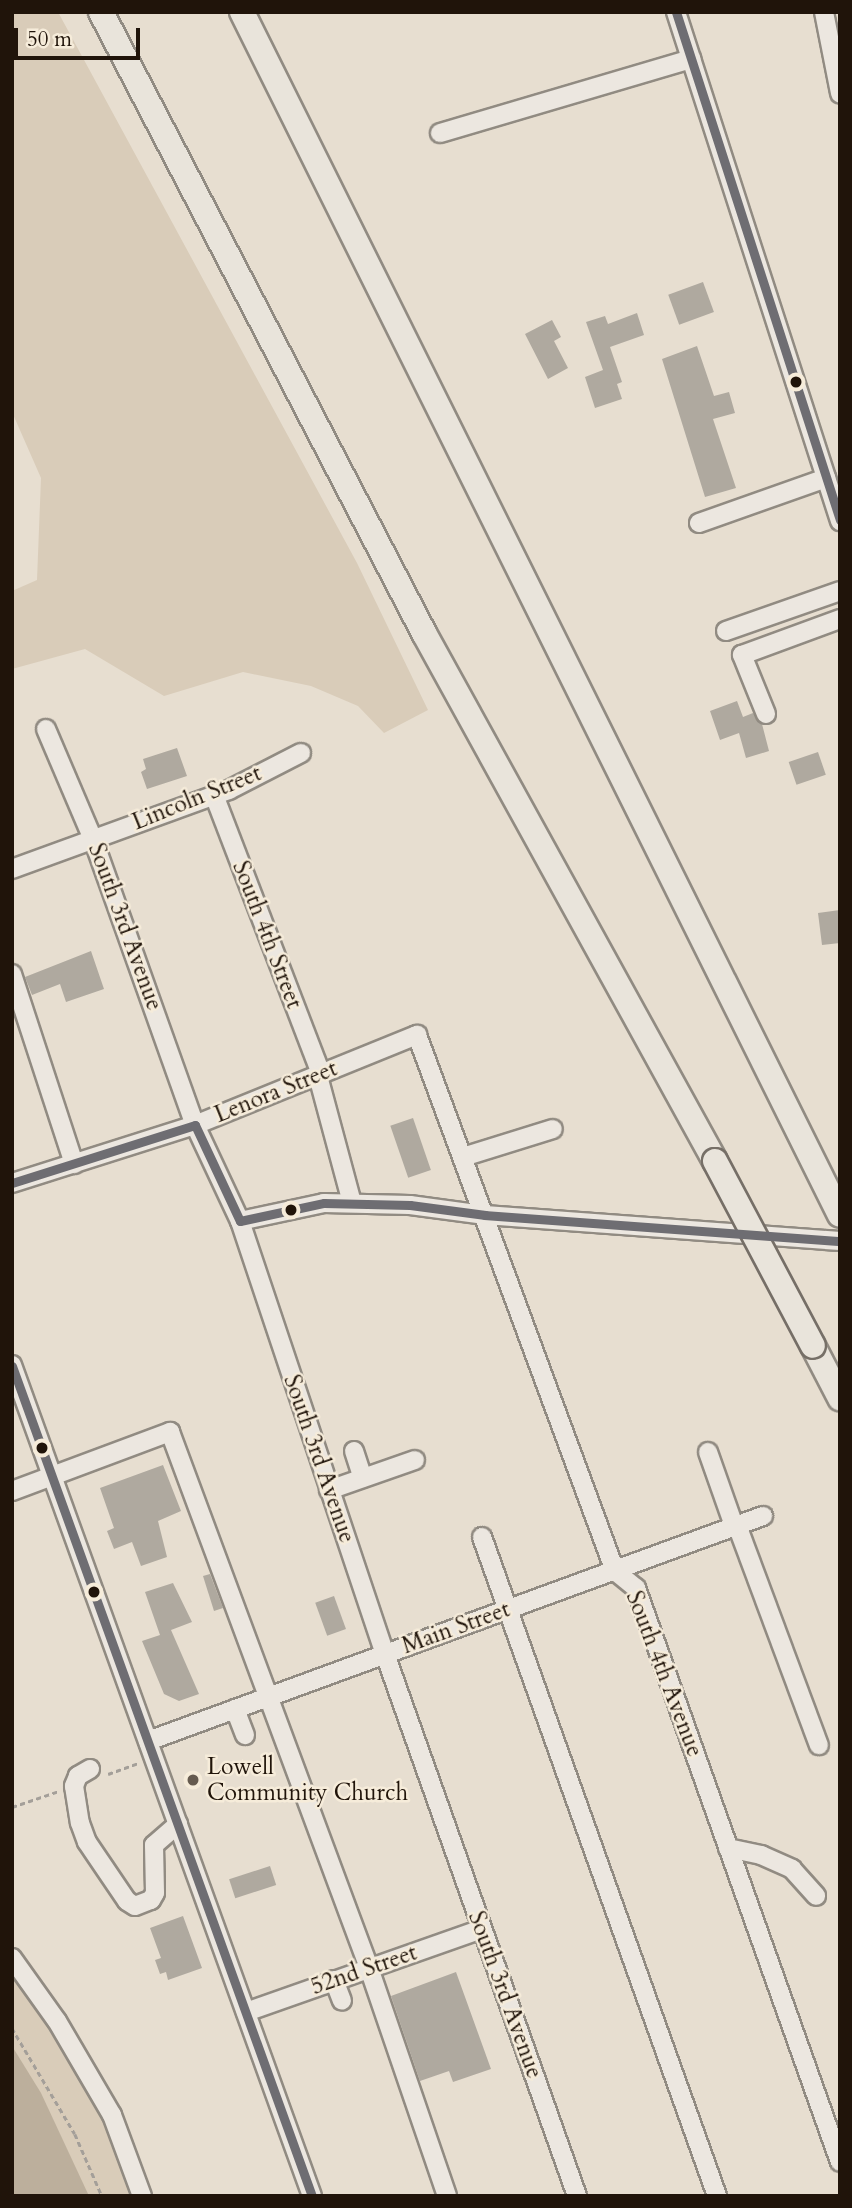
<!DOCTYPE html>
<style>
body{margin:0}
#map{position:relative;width:852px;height:2208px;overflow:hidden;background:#e7ded0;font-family:Cardo,serif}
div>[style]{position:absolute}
.green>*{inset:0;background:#d9ccb9}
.water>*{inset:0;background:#bcaf9c}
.building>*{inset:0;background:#afa99f;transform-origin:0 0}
.path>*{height:2.5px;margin-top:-1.25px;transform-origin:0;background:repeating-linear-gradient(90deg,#a49f99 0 5px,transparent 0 8.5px)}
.roads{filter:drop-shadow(2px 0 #918b82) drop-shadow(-2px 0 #918b82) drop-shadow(0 2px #918b82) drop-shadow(0 -2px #918b82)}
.minor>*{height:18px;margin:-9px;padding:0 9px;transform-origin:9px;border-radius:9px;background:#ece7e0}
.highway>*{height:24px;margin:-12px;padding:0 12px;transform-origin:12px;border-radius:12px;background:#e9e4db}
.bridges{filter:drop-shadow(2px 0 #766f67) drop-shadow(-2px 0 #766f67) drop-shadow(0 2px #766f67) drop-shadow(0 -2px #766f67)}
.highway-bridge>*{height:24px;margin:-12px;padding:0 12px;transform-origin:12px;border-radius:12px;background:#e9e4db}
.bus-1>*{height:9px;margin:-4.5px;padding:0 4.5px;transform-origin:4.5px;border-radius:4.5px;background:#6e6d72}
.dots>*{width:19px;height:19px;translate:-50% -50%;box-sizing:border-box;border:4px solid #f6ecda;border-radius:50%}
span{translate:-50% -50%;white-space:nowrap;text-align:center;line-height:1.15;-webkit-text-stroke:5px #f6ecda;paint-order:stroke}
.street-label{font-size:23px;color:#20140a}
.poi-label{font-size:23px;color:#20140a}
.left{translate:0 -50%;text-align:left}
.frame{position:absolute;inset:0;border:14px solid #20140a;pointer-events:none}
.scale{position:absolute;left:14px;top:28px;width:126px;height:32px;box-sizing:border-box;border:4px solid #20140a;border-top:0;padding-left:9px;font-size:21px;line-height:24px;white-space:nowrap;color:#20140a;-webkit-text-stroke:5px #f6ecda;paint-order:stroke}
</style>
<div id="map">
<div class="green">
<div style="clip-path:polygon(12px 12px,58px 12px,357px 563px,428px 710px,384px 733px,358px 706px,311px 686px,243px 672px,164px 696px,85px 649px,12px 669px,12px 591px,37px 580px,41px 478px,12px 412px)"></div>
<div style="clip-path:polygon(12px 1958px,57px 2021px,142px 2196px,12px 2196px)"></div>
</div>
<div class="water">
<div style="clip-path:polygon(12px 2046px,41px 2093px,89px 2196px,12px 2196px)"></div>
</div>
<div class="building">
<div style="left:703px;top:282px;width:32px;height:37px;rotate:70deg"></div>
<div style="clip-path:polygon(637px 313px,644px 335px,610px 347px,622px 382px,617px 384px,622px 399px,595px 408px,585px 377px,603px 370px,586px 322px,605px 316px,608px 324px)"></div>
<div style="clip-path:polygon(552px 320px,561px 337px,554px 341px,568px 368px,548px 379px,525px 334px)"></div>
<div style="clip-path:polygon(697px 346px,714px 396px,729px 392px,735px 413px,713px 419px,736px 488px,705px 497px,662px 359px)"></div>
<div style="clip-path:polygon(737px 701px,743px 717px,753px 713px,762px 724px,769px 751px,746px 758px,739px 733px,720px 740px,710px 711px)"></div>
<div style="clip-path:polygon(177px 748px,187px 776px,147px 789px,141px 772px,146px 769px,143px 759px)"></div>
<div style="left:818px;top:752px;width:24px;height:31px;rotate:71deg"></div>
<div style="clip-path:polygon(840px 910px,840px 943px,822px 945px,818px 913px)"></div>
<div style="clip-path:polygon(91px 951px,104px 989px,66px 1002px,60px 984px,32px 995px,25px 977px)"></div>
<div style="left:413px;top:1118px;width:55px;height:24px;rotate:71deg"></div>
<div style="clip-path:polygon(163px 1465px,181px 1511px,158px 1521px,167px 1557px,141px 1566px,132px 1542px,114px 1549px,107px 1531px,114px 1528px,100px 1488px)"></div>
<div style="clip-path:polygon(210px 1574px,223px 1608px,214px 1611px,203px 1576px)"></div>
<div style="clip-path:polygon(173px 1583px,192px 1622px,171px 1630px,199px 1694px,179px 1701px,164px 1694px,142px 1641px,160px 1635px,145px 1592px)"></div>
<div style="left:334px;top:1596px;width:35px;height:20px;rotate:70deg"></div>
<div style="left:270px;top:1866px;width:20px;height:43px;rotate:72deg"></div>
<div style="clip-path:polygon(183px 1916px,202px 1968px,168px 1980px,166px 1972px,160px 1974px,155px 1960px,161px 1958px,150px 1928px)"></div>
<div style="clip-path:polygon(456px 1972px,491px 2069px,453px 2082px,449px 2071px,420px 2081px,391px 1996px)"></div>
</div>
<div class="path">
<div style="left:108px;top:1774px;width:32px;rotate:-20deg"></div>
<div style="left:12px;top:1807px;width:50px;rotate:-18.8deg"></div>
<div style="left:12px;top:2028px;width:123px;rotate:59.3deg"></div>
<div style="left:75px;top:2134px;width:68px;rotate:66.5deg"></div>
</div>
<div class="roads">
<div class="minor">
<div style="left:676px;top:12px;width:535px;rotate:72.14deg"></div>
<div style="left:824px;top:12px;width:83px;rotate:78.8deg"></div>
<div style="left:440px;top:133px;width:262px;rotate:-16.4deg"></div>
<div style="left:699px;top:523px;width:135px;rotate:-19.5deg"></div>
<div style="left:726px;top:631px;width:121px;rotate:-19.3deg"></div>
<div style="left:766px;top:714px;width:64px;rotate:-112.1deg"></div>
<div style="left:742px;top:655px;width:104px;rotate:-20.2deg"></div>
<div style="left:46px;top:729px;width:120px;rotate:66.9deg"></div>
<div style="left:93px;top:839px;width:304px;rotate:70.4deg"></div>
<div style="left:195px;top:1125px;width:106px;rotate:64.9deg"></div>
<div style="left:240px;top:1221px;width:457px;rotate:71.5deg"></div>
<div style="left:385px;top:1654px;width:575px;rotate:70.49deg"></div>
<div style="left:214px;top:795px;width:299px;rotate:69deg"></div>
<div style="left:12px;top:869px;width:231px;rotate:-20deg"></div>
<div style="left:229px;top:790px;width:81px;rotate:-27.2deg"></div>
<div style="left:12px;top:974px;width:200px;rotate:71.9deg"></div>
<div style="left:318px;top:1076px;width:131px;rotate:75deg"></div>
<div style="left:463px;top:1157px;width:94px;rotate:-17.3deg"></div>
<div style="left:12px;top:1183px;width:192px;rotate:-17.6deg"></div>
<div style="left:195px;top:1125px;width:240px;rotate:-22.1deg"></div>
<div style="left:417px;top:1035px;width:571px;rotate:69.73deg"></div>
<div style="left:615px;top:1571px;width:27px;rotate:39deg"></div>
<div style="left:636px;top:1588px;width:609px;rotate:70.43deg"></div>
<div style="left:240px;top:1221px;width:86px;rotate:-12.1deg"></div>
<div style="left:324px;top:1203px;width:86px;rotate:1.3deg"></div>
<div style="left:410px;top:1205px;width:76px;rotate:7.6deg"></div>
<div style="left:485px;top:1215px;width:356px;rotate:4.2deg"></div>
<div style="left:12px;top:1365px;width:883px;rotate:70.15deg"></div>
<div style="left:354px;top:1451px;width:28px;rotate:72deg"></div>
<div style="left:708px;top:1452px;width:78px;rotate:70.6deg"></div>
<div style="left:329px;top:1490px;width:91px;rotate:-19.2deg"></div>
<div style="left:12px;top:1491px;width:169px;rotate:-20.5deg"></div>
<div style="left:170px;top:1432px;width:572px;rotate:69.63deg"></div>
<div style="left:369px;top:1968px;width:241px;rotate:71.1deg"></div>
<div style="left:737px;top:1525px;width:235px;rotate:69.6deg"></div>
<div style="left:482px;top:1537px;width:700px;rotate:70.37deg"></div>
<div style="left:235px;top:1709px;width:28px;rotate:69deg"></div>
<div style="left:148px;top:1741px;width:655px;rotate:-20.1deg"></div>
<div style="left:90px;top:1769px;width:14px;rotate:150deg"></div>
<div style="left:78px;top:1776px;width:11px;rotate:112deg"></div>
<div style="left:74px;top:1786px;width:37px;rotate:81deg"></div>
<div style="left:80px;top:1823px;width:20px;rotate:70deg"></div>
<div style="left:87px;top:1842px;width:71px;rotate:55.9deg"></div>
<div style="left:127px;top:1901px;width:9px;rotate:32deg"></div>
<div style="left:135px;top:1906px;width:17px;rotate:-21deg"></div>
<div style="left:151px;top:1900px;width:8px;rotate:-60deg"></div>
<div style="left:155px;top:1893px;width:48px;rotate:-91.2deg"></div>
<div style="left:154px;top:1845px;width:32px;rotate:-41deg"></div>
<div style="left:728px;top:1848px;width:34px;rotate:12deg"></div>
<div style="left:761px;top:1855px;width:34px;rotate:24deg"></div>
<div style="left:792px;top:1869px;width:36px;rotate:48deg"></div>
<div style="left:12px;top:1958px;width:77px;rotate:54.5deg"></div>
<div style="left:57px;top:2021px;width:109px;rotate:59.7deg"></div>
<div style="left:112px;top:2115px;width:86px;rotate:69.7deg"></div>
<div style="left:334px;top:1980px;width:22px;rotate:69deg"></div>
<div style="left:246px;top:2012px;width:250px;rotate:-19.4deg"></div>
</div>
<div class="highway">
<div style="left:101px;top:12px;width:700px;rotate:62.52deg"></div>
<div style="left:424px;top:633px;width:603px;rotate:61.14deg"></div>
<div style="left:242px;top:12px;width:1343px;rotate:63.57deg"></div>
<div style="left:813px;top:1346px;width:59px;rotate:62.6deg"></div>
</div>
</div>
<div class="bridges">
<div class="highway-bridge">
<div style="left:715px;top:1161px;width:209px;rotate:62.1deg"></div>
</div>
</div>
<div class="bus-1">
<div style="left:676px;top:12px;width:534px;rotate:72.11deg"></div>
<div style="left:12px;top:1183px;width:192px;rotate:-17.6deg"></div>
<div style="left:195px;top:1125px;width:106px;rotate:64.9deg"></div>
<div style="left:240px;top:1221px;width:86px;rotate:-12.1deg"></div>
<div style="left:324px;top:1203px;width:86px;rotate:1.3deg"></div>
<div style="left:410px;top:1205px;width:76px;rotate:7.6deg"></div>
<div style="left:485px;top:1215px;width:356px;rotate:4.2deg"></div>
<div style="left:12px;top:1366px;width:883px;rotate:70.13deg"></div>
</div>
<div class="dots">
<div style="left:796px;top:382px;background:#20140a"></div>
<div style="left:291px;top:1210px;background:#20140a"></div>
<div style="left:42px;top:1448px;background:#20140a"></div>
<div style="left:94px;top:1592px;background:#20140a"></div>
<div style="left:193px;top:1780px;background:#665b4f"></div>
</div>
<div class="street-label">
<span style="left:197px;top:798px;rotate:-22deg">Lincoln Street</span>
<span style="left:125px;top:927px;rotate:70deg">South 3rd Avenue</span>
<span style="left:267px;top:935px;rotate:69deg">South 4th Street</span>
<span style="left:276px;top:1092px;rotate:-22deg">Lenora Street</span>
<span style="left:319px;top:1459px;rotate:71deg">South 3rd Avenue</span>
<span style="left:456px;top:1628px;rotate:-20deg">Main Street</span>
<span style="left:664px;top:1674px;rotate:69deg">South 4th Avenue</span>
<span style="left:364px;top:1970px;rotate:-19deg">52nd Street</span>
<span style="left:505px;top:1995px;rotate:70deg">South 3rd Avenue</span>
</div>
<div class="poi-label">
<span class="left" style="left:207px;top:1780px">Lowell<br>Community Church</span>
</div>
<div class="frame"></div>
<div class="scale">50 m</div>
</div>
